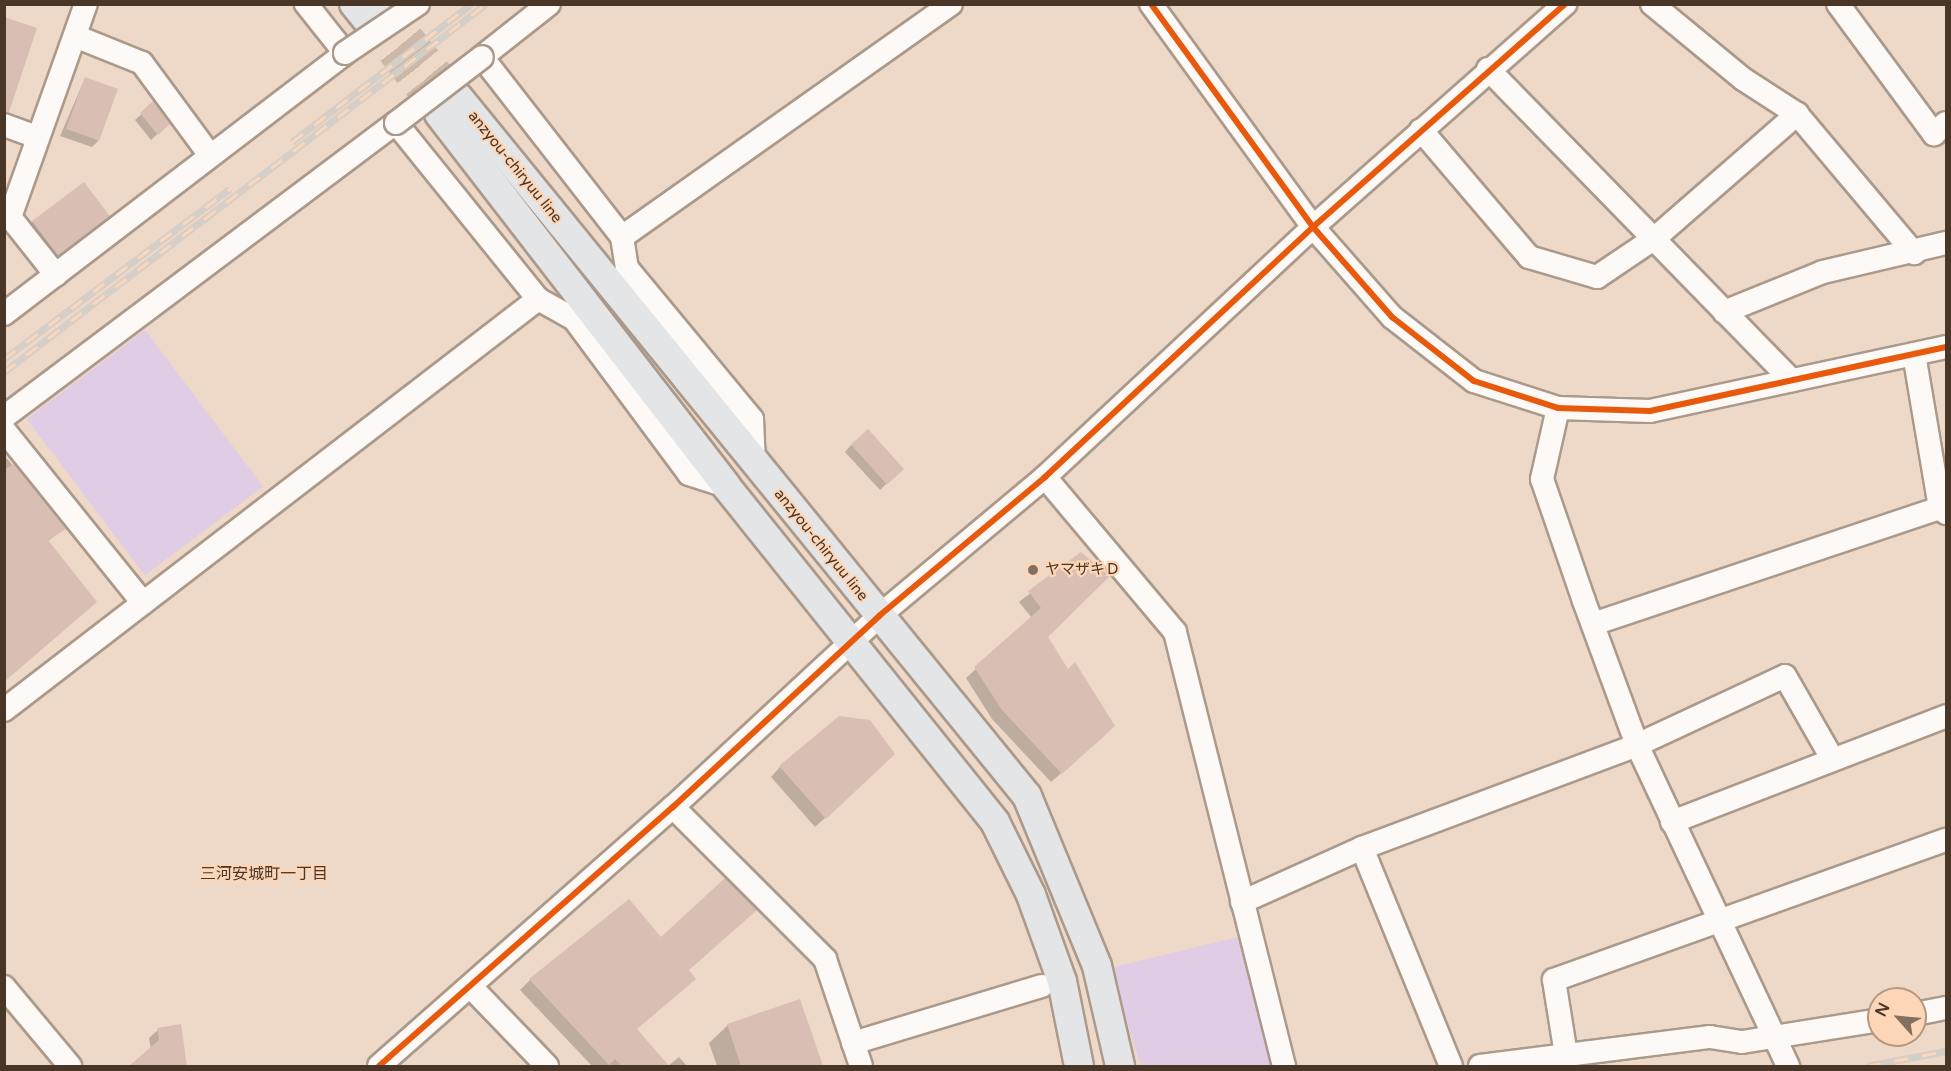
<!DOCTYPE html>
<meta charset="utf-8">
<style>
body{margin:0}
#map{position:relative;width:1951px;height:1071px;overflow:hidden;background:#eed8c7;font-family:"Varela Round","Noto Sans JP",sans-serif}
div>[style]{position:absolute}
.green>*{inset:0;background:#e0cce4;transform-origin:0 0}
.shadow>*{inset:0;background:#0003}
.building>*{inset:0;background:#d9bfb3;transform-origin:0 0}
.major-tunnel>*{height:28px;margin-top:-14px;transform-origin:0;background:repeating-linear-gradient(90deg,#cdb8a7 0 28px,transparent 0 42px)}
.roads{filter:drop-shadow(2px 0 #ab998a) drop-shadow(-2px 0 #ab998a) drop-shadow(0 2px #ab998a) drop-shadow(0 -2px #ab998a)}
.minor>*{height:22px;margin:-11px;padding:0 11px;transform-origin:11px;border-radius:11px;background:#fcf9f7}
.major>*{height:28px;margin:-14px;padding:0 14px;transform-origin:14px;border-radius:14px;background:#e3e5e6}
.rail>*{height:7px;margin-top:-3.5px;transform-origin:0;background:repeating-linear-gradient(90deg,#fdd6b8 0 14px,#d4cec8 0 28px);box-sizing:border-box;border-block:2px solid #d4cec8}
.bridges{filter:drop-shadow(2px 0 #ab998a) drop-shadow(-2px 0 #ab998a) drop-shadow(0 2px #ab998a) drop-shadow(0 -2px #ab998a)}
.minor-bridge>*{height:22px;margin:-11px;padding:0 11px;transform-origin:11px;border-radius:11px;background:#fcf9f7}
.cycleway>*{height:6px;margin:-3px;padding:0 3px;transform-origin:3px;border-radius:3px;background:#e8590c}
.dots>*{width:16px;height:16px;translate:-50% -50%;box-sizing:border-box;border:3px solid #fdd6b8;border-radius:50%}
span{translate:-50% -50%;white-space:nowrap;text-align:center;line-height:1.15;-webkit-text-stroke:4.5px #fdd6b8;paint-order:stroke}
.street-label{font-size:15px;color:#493627}
.poi-label{font-size:15px;color:#493627}
.left{translate:0 -50%;text-align:left}
.neighbourhood-label{font-size:16px;color:#493627}
.frame{position:absolute;inset:0;border:6px solid #493627;pointer-events:none}
.north{position:absolute;left:1867px;top:987px;width:60px;height:60px;box-sizing:border-box;background:#fdd6b8;border:2px solid #b5967e;border-radius:50%;rotate:297deg;font-size:16px;font-weight:700;line-height:24px;text-align:center;color:#493627}
.north::after{content:'';display:block;margin:auto;width:21px;height:27px;background:#836f5f;clip-path:polygon(50% 0,100% 100%,50% 72%,0 100%)}
</style>
<div id="map">
<div class="green">
<div style="left:145px;top:330px;width:196px;height:148px;rotate:53deg"></div>
<div style="clip-path:polygon(1242px 936px,1278px 1066px,1141px 1066px,1110px 968px)"></div>
</div>
<div class="shadow">
<div style="clip-path:polygon(85px 78px,98px 141px,92px 147px,60px 136px)"></div>
<div style="clip-path:polygon(153px 103px,162px 130px,151px 140px,135px 120px)"></div>
<div style="clip-path:polygon(108px 216px,48px 264px,23px 231px,32px 222px)"></div>
<div style="clip-path:polygon(851px 445px,896px 475px,880px 490px,845px 452px)"></div>
<div style="clip-path:polygon(4px 455px,64px 528px,47px 542px,4px 681px)"></div>
<div style="clip-path:polygon(1081px 554px,1046px 637px,1104px 736px,1051px 782px,992px 719px,966px 678px,1032px 618px,1019px 602px)"></div>
<div style="clip-path:polygon(884px 764px,815px 827px,771px 777px,780px 767px)"></div>
<div style="clip-path:polygon(688px 971px,635px 1030px,663px 1066px,592px 1066px,520px 990px,530px 980px)"></div>
<div style="clip-path:polygon(799px 1001px,821px 1066px,717px 1066px,709px 1043px,728px 1025px)"></div>
<div style="clip-path:polygon(180px 1026px,186px 1066px,131px 1066px,151px 1049px,149px 1038px,158px 1030px)"></div>
<div style="clip-path:polygon(679px 1057px,687px 1066px,668px 1066px)"></div>
</div>
<div class="building">
<div style="clip-path:polygon(4px 17px,37px 28px,9px 112px,4px 112px)"></div>
<div style="left:85px;top:77px;width:35px;height:55px;rotate:20deg"></div>
<div style="clip-path:polygon(153px 101px,170px 124px,158px 135px,140px 113px)"></div>
<div style="left:84px;top:182px;width:43px;height:65px;rotate:53deg"></div>
<div style="left:868px;top:429px;width:54px;height:23px;rotate:48deg"></div>
<div style="clip-path:polygon(14px 464px,66px 529px,48px 540px,97px 602px,4px 682px,4px 470px)"></div>
<div style="clip-path:polygon(1081px 552px,1110px 576px,1048px 637px,1068px 669px,1075px 662px,1115px 726px,1062px 774px,1002px 710px,974px 667px,1041px 608px,1028px 591px)"></div>
<div style="clip-path:polygon(839px 716px,870px 720px,895px 754px,826px 819px,779px 766px)"></div>
<div style="clip-path:polygon(725px 878px,757px 910px,689px 970px,696px 979px,637px 1029px,669px 1066px,622px 1066px,615px 1059px,609px 1065px,529px 979px,629px 899px,661px 937px)"></div>
<div style="clip-path:polygon(800px 999px,823px 1066px,741px 1066px,727px 1024px)"></div>
<div style="clip-path:polygon(181px 1024px,187px 1066px,129px 1066px,159px 1040px,157px 1028px)"></div>
</div>
<div class="major-tunnel">
<div style="left:383px;top:5px;width:120px;rotate:50.7deg"></div>
<div style="left:366px;top:19px;width:120px;rotate:52.5deg"></div>
</div>
<div class="roads">
<div class="minor">
<div style="left:549px;top:4px;width:85px;rotate:141.7deg"></div>
<div style="left:482px;top:57px;width:228px;rotate:52.1deg"></div>
<div style="left:622px;top:237px;width:31px;rotate:81deg"></div>
<div style="left:627px;top:268px;width:196px;rotate:50.4deg"></div>
<div style="left:752px;top:419px;width:44px;rotate:87.4deg"></div>
<div style="left:1151px;top:4px;width:276px;rotate:54deg"></div>
<div style="left:1313px;top:227px;width:120px;rotate:48.7deg"></div>
<div style="left:1392px;top:317px;width:104px;rotate:38deg"></div>
<div style="left:1474px;top:381px;width:88px;rotate:17.8deg"></div>
<div style="left:1558px;top:408px;width:92px;rotate:1.9deg"></div>
<div style="left:1650px;top:411px;width:303px;rotate:-12.2deg"></div>
<div style="left:1652px;top:4px;width:118px;rotate:39.5deg"></div>
<div style="left:1743px;top:79px;width:64px;rotate:32.9deg"></div>
<div style="left:1797px;top:114px;width:182px;rotate:49.9deg"></div>
<div style="left:1838px;top:4px;width:162px;rotate:53.6deg"></div>
<div style="left:1934px;top:134px;width:16px;rotate:-43deg"></div>
<div style="left:75px;top:36px;width:72px;rotate:21.9deg"></div>
<div style="left:142px;top:63px;width:113px;rotate:53.6deg"></div>
<div style="left:1488px;top:69px;width:435px;rotate:45.7deg"></div>
<div style="left:4px;top:125px;width:35px;rotate:20deg"></div>
<div style="left:1421px;top:130px;width:167px;rotate:49.6deg"></div>
<div style="left:1529px;top:257px;width:71px;rotate:16.4deg"></div>
<div style="left:1597px;top:277px;width:70px;rotate:-33.9deg"></div>
<div style="left:1655px;top:238px;width:189px;rotate:-41.1deg"></div>
<div style="left:622px;top:237px;width:403px;rotate:-35.3deg"></div>
<div style="left:56px;top:275px;width:74px;rotate:-128.4deg"></div>
<div style="left:10px;top:217px;width:226px;rotate:-70.4deg"></div>
<div style="left:1724px;top:312px;width:107px;rotate:-22deg"></div>
<div style="left:1823px;top:272px;width:126px;rotate:-13.3deg"></div>
<div style="left:4px;top:314px;width:429px;rotate:-37.4deg"></div>
<div style="left:345px;top:53px;width:63px;rotate:-128.5deg"></div>
<div style="left:1914px;top:354px;width:156px;rotate:80.4deg"></div>
<div style="left:1940px;top:508px;width:8px;rotate:40deg"></div>
<div style="left:1558px;top:408px;width:73px;rotate:102.7deg"></div>
<div style="left:1542px;top:479px;width:129px;rotate:71deg"></div>
<div style="left:1584px;top:601px;width:153px;rotate:69.8deg"></div>
<div style="left:1637px;top:745px;width:355px;rotate:64.8deg"></div>
<div style="left:4px;top:417px;width:490px;rotate:-36.9deg"></div>
<div style="left:396px;top:123px;width:226px;rotate:51.1deg"></div>
<div style="left:538px;top:299px;width:41px;rotate:29.1deg"></div>
<div style="left:574px;top:319px;width:193px;rotate:53.4deg"></div>
<div style="left:689px;top:474px;width:39px;rotate:18deg"></div>
<div style="left:4px;top:430px;width:222px;rotate:51.2deg"></div>
<div style="left:1045px;top:477px;width:202px;rotate:50deg"></div>
<div style="left:1175px;top:632px;width:447px;rotate:75.9deg"></div>
<div style="left:1593px;top:624px;width:366px;rotate:-18.5deg"></div>
<div style="left:4px;top:710px;width:674px;rotate:-37.58deg"></div>
<div style="left:673px;top:807px;width:215px;rotate:45deg"></div>
<div style="left:825px;top:959px;width:113px;rotate:71.4deg"></div>
<div style="left:1672px;top:822px;width:294px;rotate:-21.1deg"></div>
<div style="left:1362px;top:848px;width:235px;rotate:67.8deg"></div>
<div style="left:1242px;top:902px;width:132px;rotate:-24.2deg"></div>
<div style="left:1362px;top:848px;width:294px;rotate:-20.5deg"></div>
<div style="left:1637px;top:745px;width:163px;rotate:-25deg"></div>
<div style="left:1785px;top:676px;width:95px;rotate:60.2deg"></div>
<div style="left:470px;top:986px;width:111px;rotate:46.1deg"></div>
<div style="left:4px;top:987px;width:103px;rotate:50.1deg"></div>
<div style="left:1915px;top:1014px;width:32px;rotate:-11deg"></div>
<div style="left:853px;top:1043px;width:197px;rotate:-16.8deg"></div>
<div style="left:1566px;top:1055px;width:76px;rotate:-99.1deg"></div>
<div style="left:1554px;top:980px;width:416px;rotate:-19.7deg"></div>
<div style="left:379px;top:1066px;width:392px;rotate:-41.4deg"></div>
<div style="left:673px;top:807px;width:281px;rotate:-42.8deg"></div>
<div style="left:879px;top:616px;width:217px;rotate:-39.9deg"></div>
<div style="left:1045px;top:477px;width:367px;rotate:-43deg"></div>
<div style="left:1313px;top:227px;width:337px;rotate:-41.5deg"></div>
<div style="left:1480px;top:1066px;width:232px;rotate:-7.2deg"></div>
<div style="left:1710px;top:1037px;width:32px;rotate:9deg"></div>
<div style="left:1742px;top:1042px;width:139px;rotate:-9.1deg"></div>
</div>
<div class="major">
<div style="left:354px;top:4px;width:19px;rotate:51deg"></div>
<div style="left:383px;top:4px;width:1px;rotate:90deg"></div>
<div style="left:459px;top:98px;width:900px;rotate:50.86deg"></div>
<div style="left:1027px;top:796px;width:184px;rotate:67.6deg"></div>
<div style="left:1097px;top:966px;width:103px;rotate:77deg"></div>
<div style="left:439px;top:114px;width:470px;rotate:52.3deg"></div>
<div style="left:726px;top:486px;width:430px;rotate:51.3deg"></div>
<div style="left:995px;top:822px;width:81px;rotate:63.7deg"></div>
<div style="left:1031px;top:895px;width:91px;rotate:70.2deg"></div>
<div style="left:1062px;top:981px;width:87px;rotate:78.7deg"></div>
</div>
</div>
<div class="rail">
<div style="left:292px;top:142px;width:226px;rotate:-37.6deg"></div>
<div style="left:4px;top:359px;width:283px;rotate:-37deg"></div>
<div style="left:4px;top:372px;width:606px;rotate:-37.36deg"></div>
<div style="left:1867px;top:1066px;width:80px;rotate:-10.8deg"></div>
</div>
<div class="bridges">
<div class="minor-bridge">
<div style="left:345px;top:53px;width:88px;rotate:-33.9deg"></div>
<div style="left:396px;top:123px;width:108px;rotate:-37.5deg"></div>
</div>
</div>
<div class="cycleway">
<div style="left:1151px;top:4px;width:276px;rotate:54deg"></div>
<div style="left:1313px;top:227px;width:120px;rotate:48.7deg"></div>
<div style="left:1392px;top:317px;width:104px;rotate:38deg"></div>
<div style="left:1474px;top:381px;width:88px;rotate:17.8deg"></div>
<div style="left:1558px;top:408px;width:92px;rotate:1.9deg"></div>
<div style="left:1650px;top:411px;width:303px;rotate:-12.2deg"></div>
<div style="left:379px;top:1066px;width:392px;rotate:-41.4deg"></div>
<div style="left:673px;top:807px;width:281px;rotate:-42.8deg"></div>
<div style="left:879px;top:616px;width:217px;rotate:-39.9deg"></div>
<div style="left:1045px;top:477px;width:367px;rotate:-43deg"></div>
<div style="left:1313px;top:227px;width:337px;rotate:-41.5deg"></div>
</div>
<div class="dots">
<div style="left:1033px;top:570px;background:#836f5f"></div>
</div>
<div class="street-label">
<span style="left:515px;top:167px;rotate:51deg">anzyou-chiryuu line</span>
<span style="left:821px;top:545px;rotate:51deg">anzyou-chiryuu line</span>
</div>
<div class="poi-label">
<span class="left" style="left:1045px;top:570px">ヤマザキＤ</span>
</div>
<div class="neighbourhood-label">
<span style="left:264px;top:874px">三河安城町一丁目</span>
</div>
<div class="frame"></div>
<div class="north">N</div>
</div>
